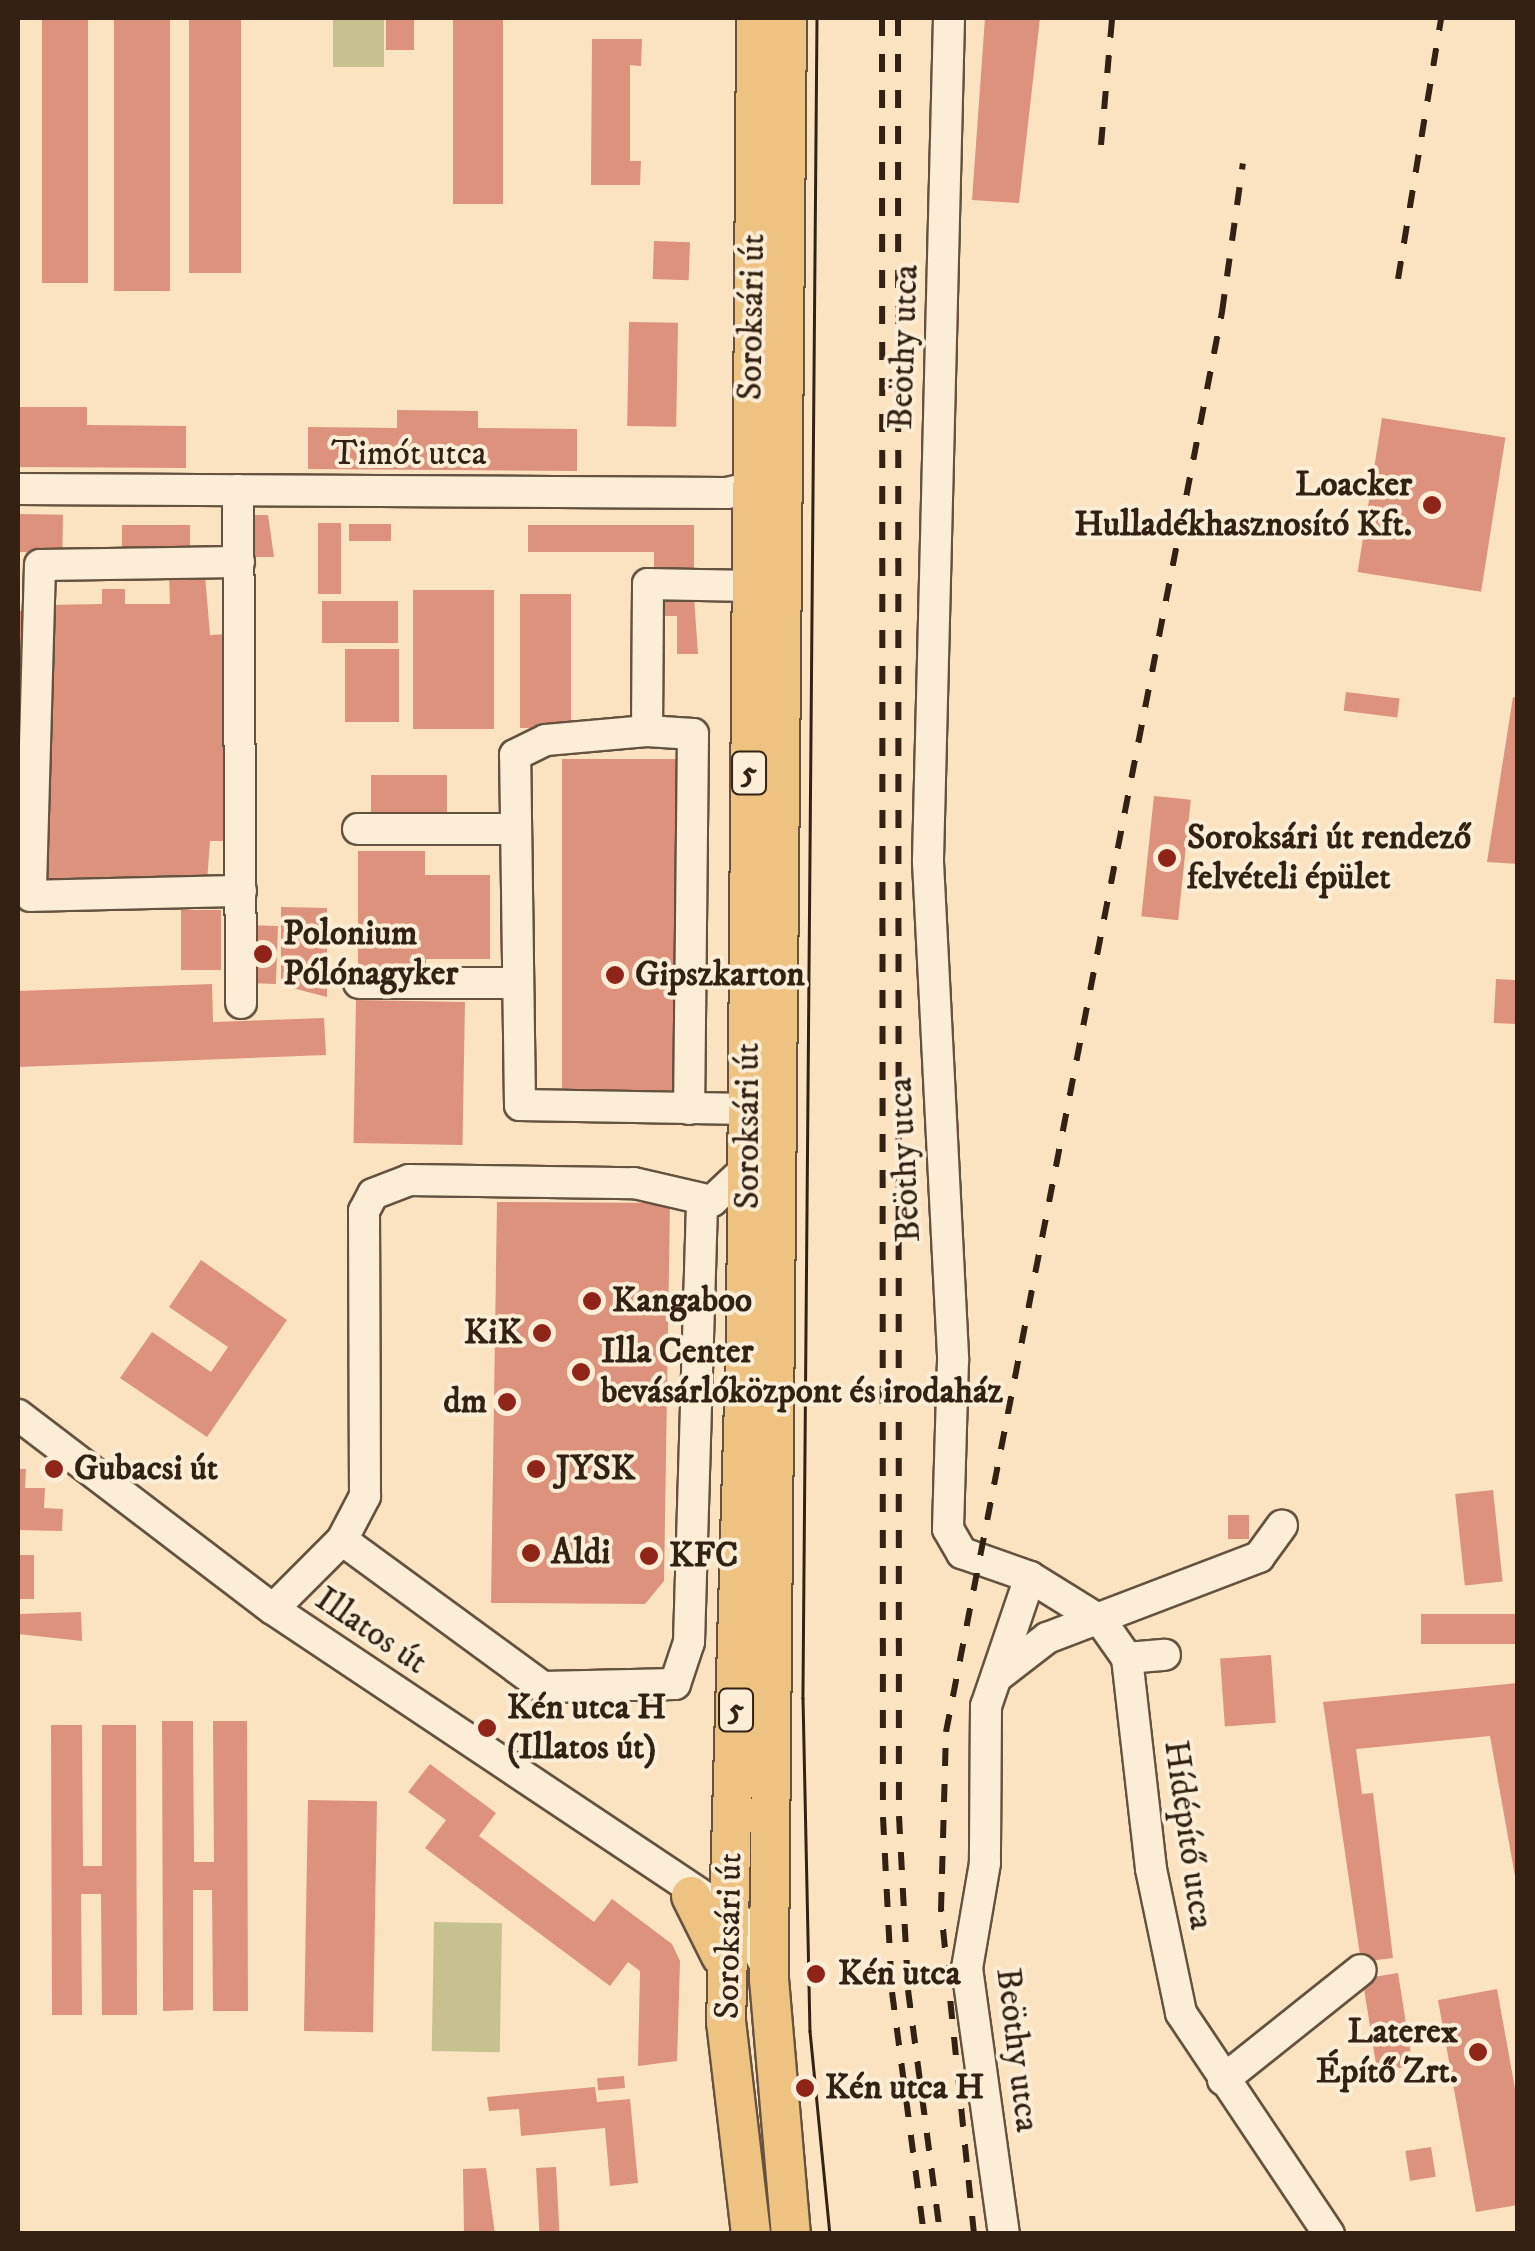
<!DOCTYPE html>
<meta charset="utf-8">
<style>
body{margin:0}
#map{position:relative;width:1535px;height:2251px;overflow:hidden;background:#fbe3c2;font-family:"IM FELL DW Pica",serif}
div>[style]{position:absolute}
.green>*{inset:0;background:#c6c18e;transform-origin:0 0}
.building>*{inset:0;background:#dc927c;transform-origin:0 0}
.roads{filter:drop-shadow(2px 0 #65523f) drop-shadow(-2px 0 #65523f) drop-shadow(0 2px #65523f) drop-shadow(0 -2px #65523f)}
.minor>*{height:30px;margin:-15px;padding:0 15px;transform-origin:15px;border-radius:15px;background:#fcedd7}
.major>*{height:38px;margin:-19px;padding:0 19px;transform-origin:19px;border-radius:19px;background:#eec281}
.tram>*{height:2.5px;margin:-1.25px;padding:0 1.25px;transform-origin:1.25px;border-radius:1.25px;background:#332213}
.rail>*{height:6px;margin-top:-3px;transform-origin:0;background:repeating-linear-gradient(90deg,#332213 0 18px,transparent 0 36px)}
.dots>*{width:28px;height:28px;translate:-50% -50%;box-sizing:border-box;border:5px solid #fcedd7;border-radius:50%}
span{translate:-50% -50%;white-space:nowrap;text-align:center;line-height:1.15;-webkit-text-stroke:8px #fcedd7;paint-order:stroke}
.shield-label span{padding:2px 8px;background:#fcedd7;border:2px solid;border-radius:8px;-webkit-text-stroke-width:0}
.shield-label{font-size:32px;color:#332213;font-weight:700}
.street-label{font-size:35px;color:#332213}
.poi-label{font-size:35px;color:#332213;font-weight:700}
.right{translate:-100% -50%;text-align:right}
.left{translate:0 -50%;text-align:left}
.frame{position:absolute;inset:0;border:20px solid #332213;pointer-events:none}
</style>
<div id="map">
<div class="green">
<div style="left:333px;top:18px;width:51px;height:49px"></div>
<div style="left:434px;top:1922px;width:68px;height:129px;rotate:1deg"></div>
</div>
<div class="building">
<div style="left:42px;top:18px;width:46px;height:265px"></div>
<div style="left:114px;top:18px;width:56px;height:273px"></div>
<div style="left:189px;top:18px;width:52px;height:255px"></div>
<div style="left:386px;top:18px;width:28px;height:32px"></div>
<div style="left:453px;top:18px;width:50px;height:186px"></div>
<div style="clip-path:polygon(985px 18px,1040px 18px,1019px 203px,972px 200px)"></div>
<div style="clip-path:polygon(592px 39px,642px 39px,641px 66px,630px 65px,630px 161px,641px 161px,640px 185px,591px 185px)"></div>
<div style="left:654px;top:241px;width:36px;height:38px;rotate:2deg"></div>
<div style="left:629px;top:322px;width:49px;height:104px;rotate:1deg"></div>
<div style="clip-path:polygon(18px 407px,87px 407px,87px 425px,186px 426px,186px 468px,18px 467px)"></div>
<div style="clip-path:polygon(397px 410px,478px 411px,478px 428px,577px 429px,577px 471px,308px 469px,308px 427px,397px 428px)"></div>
<div style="left:1382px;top:418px;width:125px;height:156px;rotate:9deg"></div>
<div style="left:18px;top:514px;width:45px;height:38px;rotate:1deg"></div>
<div style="clip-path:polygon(250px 515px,268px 515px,274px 557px,250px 557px)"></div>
<div style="left:318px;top:523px;width:23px;height:71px"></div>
<div style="left:349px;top:524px;width:42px;height:17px"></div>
<div style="left:122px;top:525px;width:68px;height:22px"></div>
<div style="clip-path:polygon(528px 525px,694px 525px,694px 578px,654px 578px,654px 552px,528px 552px)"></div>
<div style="clip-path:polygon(169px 575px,205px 575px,210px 635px,230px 634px,232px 841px,210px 841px,207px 882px,46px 881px,47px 605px,102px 604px,102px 589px,125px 589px,125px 604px,170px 604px)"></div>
<div style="left:413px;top:590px;width:81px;height:139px"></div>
<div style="left:520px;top:594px;width:51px;height:134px"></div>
<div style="clip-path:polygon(661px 597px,694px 597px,698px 654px,677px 654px,677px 616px,661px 616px)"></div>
<div style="left:398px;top:601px;width:42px;height:76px;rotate:90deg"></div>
<div style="clip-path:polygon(18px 611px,23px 611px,24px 833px,18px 833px)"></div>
<div style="left:345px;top:649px;width:54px;height:73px"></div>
<div style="left:1346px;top:692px;width:54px;height:19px;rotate:7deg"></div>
<div style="clip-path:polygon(1513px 697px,1518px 698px,1518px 864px,1487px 862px)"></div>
<div style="left:562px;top:759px;width:115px;height:331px"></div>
<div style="left:371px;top:775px;width:76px;height:45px"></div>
<div style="left:1154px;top:796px;width:37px;height:121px;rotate:6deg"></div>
<div style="clip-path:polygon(358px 851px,425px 851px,425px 875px,490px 875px,490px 959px,426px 959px,426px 974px,358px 974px)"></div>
<div style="clip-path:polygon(281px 907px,327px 908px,327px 997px,281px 985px)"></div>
<div style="left:181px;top:910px;width:40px;height:60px"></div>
<div style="left:249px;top:925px;width:29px;height:58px;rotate:2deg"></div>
<div style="left:1496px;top:979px;width:22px;height:44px;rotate:3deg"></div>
<div style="clip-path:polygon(212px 984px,213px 1022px,324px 1018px,326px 1055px,18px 1067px,18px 991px)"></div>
<div style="left:356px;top:1000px;width:109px;height:143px;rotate:1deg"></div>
<div style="clip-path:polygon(497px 1202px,670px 1203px,664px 1581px,645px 1604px,491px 1603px)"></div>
<div style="clip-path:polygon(201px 1260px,287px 1320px,207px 1437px,120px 1378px,152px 1332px,211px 1372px,228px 1347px,169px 1307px)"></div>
<div style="clip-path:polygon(18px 1469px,26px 1469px,25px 1488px,45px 1488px,44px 1508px,63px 1509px,62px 1531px,18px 1530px)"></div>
<div style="left:1493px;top:1490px;width:92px;height:38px;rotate:84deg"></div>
<div style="left:1228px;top:1515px;width:21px;height:24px"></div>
<div style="left:18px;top:1555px;width:16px;height:44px"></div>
<div style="clip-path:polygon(81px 1612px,82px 1641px,18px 1634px,18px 1614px)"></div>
<div style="left:1518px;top:1614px;width:30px;height:97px;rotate:90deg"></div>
<div style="left:1271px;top:1655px;width:68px;height:51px;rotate:86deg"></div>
<div style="clip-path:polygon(1518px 1683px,1518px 1893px,1490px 1736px,1356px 1749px,1362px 1794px,1373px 1793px,1393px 1958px,1361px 1962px,1323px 1702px)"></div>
<div style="clip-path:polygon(162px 1721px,193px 1721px,194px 1862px,214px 1862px,213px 1721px,247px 1721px,248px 2011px,213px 2011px,212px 1890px,193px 1890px,193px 2010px,163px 2011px)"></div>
<div style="clip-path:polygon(51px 1725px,82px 1725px,83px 1866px,102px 1866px,102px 1725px,136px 1725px,137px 2015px,102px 2015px,101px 1894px,81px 1894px,82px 2015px,52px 2015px)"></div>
<div style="clip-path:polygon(430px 1764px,496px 1813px,479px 1836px,594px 1922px,612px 1899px,672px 1944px,680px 1961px,677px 2061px,638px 2066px,640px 1971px,628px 1962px,610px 1986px,425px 1848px,446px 1820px,408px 1792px)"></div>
<div style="left:308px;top:1800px;width:69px;height:231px;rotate:1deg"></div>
<div style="left:1398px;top:1973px;width:94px;height:36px;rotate:81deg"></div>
<div style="clip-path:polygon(1497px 1989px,1518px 2105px,1518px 2205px,1476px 2212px,1438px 2000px)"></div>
<div style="left:624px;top:2076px;width:12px;height:27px;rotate:85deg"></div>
<div style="clip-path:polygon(595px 2087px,597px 2102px,630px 2099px,638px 2183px,610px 2186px,605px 2128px,521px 2136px,519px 2109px,489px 2111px,487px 2097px)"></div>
<div style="left:1431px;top:2147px;width:30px;height:26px;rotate:81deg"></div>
<div style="left:556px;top:2167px;width:67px;height:20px;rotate:87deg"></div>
<div style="clip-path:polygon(486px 2168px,495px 2234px,464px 2234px,463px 2169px)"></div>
</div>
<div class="roads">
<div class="minor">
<div style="left:949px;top:18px;width:844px;rotate:91.43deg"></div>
<div style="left:928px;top:862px;width:499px;rotate:87.1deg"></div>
<div style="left:953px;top:1360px;width:169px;rotate:91.7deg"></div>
<div style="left:948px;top:1529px;width:28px;rotate:60deg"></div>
<div style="left:962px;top:1553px;width:72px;rotate:19.4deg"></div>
<div style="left:1030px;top:1577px;width:136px;rotate:108.8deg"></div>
<div style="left:986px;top:1706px;width:157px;rotate:90.4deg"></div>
<div style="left:985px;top:1863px;width:107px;rotate:99.7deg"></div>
<div style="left:967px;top:1968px;width:269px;rotate:82.1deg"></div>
<div style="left:18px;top:489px;width:709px;rotate:0.32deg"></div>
<div style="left:727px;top:493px;width:46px;rotate:-12.5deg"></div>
<div style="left:238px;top:490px;width:513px;rotate:89.66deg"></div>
<div style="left:239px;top:562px;width:199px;rotate:179.1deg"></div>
<div style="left:40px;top:565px;width:331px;rotate:91.6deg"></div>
<div style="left:31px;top:896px;width:210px;rotate:-1.4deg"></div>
<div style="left:647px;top:731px;width:46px;rotate:3.7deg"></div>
<div style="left:693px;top:734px;width:375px;rotate:90.6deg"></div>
<div style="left:358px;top:829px;width:158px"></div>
<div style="left:359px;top:983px;width:159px"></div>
<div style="left:748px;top:1109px;width:228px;rotate:-179deg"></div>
<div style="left:520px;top:1105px;width:350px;rotate:-90.8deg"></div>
<div style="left:515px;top:755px;width:34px;rotate:-26deg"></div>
<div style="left:546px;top:740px;width:101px;rotate:-5.1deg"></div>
<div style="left:647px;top:731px;width:147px;rotate:-89.6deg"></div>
<div style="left:648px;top:584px;width:102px;rotate:1.1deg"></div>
<div style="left:18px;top:1415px;width:320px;rotate:37.3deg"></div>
<div style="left:273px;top:1609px;width:567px;rotate:33.72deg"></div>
<div style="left:745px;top:1924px;width:48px;rotate:64deg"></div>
<div style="left:342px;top:1540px;width:249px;rotate:36.2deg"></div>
<div style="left:543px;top:1687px;width:132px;rotate:-1.3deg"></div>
<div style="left:675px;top:1684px;width:44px;rotate:-71.6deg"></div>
<div style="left:689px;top:1642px;width:441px;rotate:-88.3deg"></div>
<div style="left:1030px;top:1577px;width:84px;rotate:31.8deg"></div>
<div style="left:1101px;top:1621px;width:45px;rotate:54.9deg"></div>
<div style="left:1127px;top:1658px;width:212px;rotate:83.5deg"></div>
<div style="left:1151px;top:1869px;width:147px;rotate:78.2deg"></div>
<div style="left:1181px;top:2013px;width:266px;rotate:56.2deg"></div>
<div style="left:273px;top:1609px;width:98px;rotate:-45deg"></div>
<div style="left:342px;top:1540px;width:50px;rotate:-62.4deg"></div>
<div style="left:365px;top:1496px;width:285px;rotate:-90.2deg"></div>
<div style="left:364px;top:1211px;width:19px;rotate:-62deg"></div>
<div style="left:373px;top:1194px;width:39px;rotate:-21deg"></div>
<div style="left:409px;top:1180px;width:225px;rotate:0.8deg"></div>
<div style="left:634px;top:1183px;width:80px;rotate:13deg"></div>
<div style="left:712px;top:1201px;width:48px;rotate:-43.3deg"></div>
<div style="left:1127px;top:1658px;width:38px;rotate:-5deg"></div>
<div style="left:998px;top:1676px;width:62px;rotate:-37.8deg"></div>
<div style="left:1047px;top:1638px;width:227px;rotate:-20.9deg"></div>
<div style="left:1259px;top:1557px;width:39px;rotate:-54deg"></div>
<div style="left:1223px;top:2080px;width:176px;rotate:-38.6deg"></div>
</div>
<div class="major">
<div style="left:787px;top:18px;width:1961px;rotate:90.53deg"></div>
<div style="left:769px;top:1979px;width:256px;rotate:85.1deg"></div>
<div style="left:691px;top:1896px;width:67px;rotate:63.4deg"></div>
<div style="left:751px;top:2234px;width:213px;rotate:-96.7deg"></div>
<div style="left:726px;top:2022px;width:690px;rotate:-88.34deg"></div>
<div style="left:746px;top:1332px;width:1314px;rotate:-89.56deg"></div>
</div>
</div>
<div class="tram">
<div style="left:817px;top:18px;width:1680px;rotate:90.48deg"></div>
<div style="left:803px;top:1698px;width:333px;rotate:88.8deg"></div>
<div style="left:810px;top:2031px;width:204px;rotate:84.4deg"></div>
</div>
<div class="rail">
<div style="left:882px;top:18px;width:1799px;rotate:89.97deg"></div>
<div style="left:883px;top:1817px;width:175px;rotate:87.1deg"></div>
<div style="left:892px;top:1992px;width:244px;rotate:82.5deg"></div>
<div style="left:898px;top:18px;width:1798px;rotate:89.97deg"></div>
<div style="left:899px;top:1816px;width:174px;rotate:87deg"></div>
<div style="left:908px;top:1990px;width:246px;rotate:82.5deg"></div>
<div style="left:1101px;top:145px;width:127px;rotate:-85deg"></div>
<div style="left:1398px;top:279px;width:265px;rotate:-80.6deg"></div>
<div style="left:974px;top:2234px;width:326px;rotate:-95.8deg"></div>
<div style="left:941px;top:1910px;width:178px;rotate:-88.4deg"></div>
<div style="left:946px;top:1732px;width:1447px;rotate:-79deg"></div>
<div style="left:1222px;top:312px;width:150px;rotate:-82deg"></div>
</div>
<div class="dots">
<div style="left:1432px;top:505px;background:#8f2418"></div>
<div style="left:1167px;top:858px;background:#8f2418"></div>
<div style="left:263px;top:954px;background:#8f2418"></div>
<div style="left:615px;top:975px;background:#8f2418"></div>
<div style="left:592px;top:1301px;background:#8f2418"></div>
<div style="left:542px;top:1333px;background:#8f2418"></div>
<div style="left:581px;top:1372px;background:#8f2418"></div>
<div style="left:507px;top:1402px;background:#8f2418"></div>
<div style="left:54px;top:1469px;background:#8f2418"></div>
<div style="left:536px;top:1469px;background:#8f2418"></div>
<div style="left:531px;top:1553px;background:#8f2418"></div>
<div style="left:649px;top:1556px;background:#8f2418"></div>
<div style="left:487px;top:1728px;background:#8f2418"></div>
<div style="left:816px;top:1974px;background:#8f2418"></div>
<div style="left:1478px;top:2052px;background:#8f2418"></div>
<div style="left:805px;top:2088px;background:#8f2418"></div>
</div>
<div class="shield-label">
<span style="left:749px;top:773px">5</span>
<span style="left:736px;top:1710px">5</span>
</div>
<div class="street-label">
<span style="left:752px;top:317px;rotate:-89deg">Soroksári út</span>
<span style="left:904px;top:347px;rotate:-88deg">Beöthy utca</span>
<span style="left:409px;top:454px">Timót utca</span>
<span style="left:748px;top:1126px;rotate:-90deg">Soroksári út</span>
<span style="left:905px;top:1160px;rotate:-93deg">Beöthy utca</span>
<span style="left:371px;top:1631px;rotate:34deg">Illatos út</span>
<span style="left:1188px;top:1835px;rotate:82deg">Hídépítő utca</span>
<span style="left:729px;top:1936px;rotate:-89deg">Soroksári út</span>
<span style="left:1017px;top:2050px;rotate:83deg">Beöthy utca</span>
</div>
<div class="poi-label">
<span class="right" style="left:1412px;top:505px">Loacker<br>Hulladékhasznosító Kft.</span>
<span class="left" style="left:1187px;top:858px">Soroksári út rendező<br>felvételi épület</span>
<span class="left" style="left:283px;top:954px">Polonium<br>Pólónagyker</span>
<span class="left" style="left:635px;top:975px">Gipszkarton</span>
<span class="left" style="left:612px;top:1301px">Kangaboo</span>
<span class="right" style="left:522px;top:1333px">KiK</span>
<span class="left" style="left:601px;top:1372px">Illa Center<br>bevásárlóközpont és irodaház</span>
<span class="right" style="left:487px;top:1402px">dm</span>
<span class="left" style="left:74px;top:1469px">Gubacsi út</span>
<span class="left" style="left:556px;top:1469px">JYSK</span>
<span class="left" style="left:551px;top:1553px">Aldi</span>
<span class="left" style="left:669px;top:1556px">KFC</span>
<span class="left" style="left:507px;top:1728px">Kén utca H<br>(Illatos út)</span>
<span class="left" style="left:838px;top:1974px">Kén utca</span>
<span class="right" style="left:1458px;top:2052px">Laterex<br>Építő Zrt.</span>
<span class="left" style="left:825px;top:2088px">Kén utca H</span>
</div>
<div class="frame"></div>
</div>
